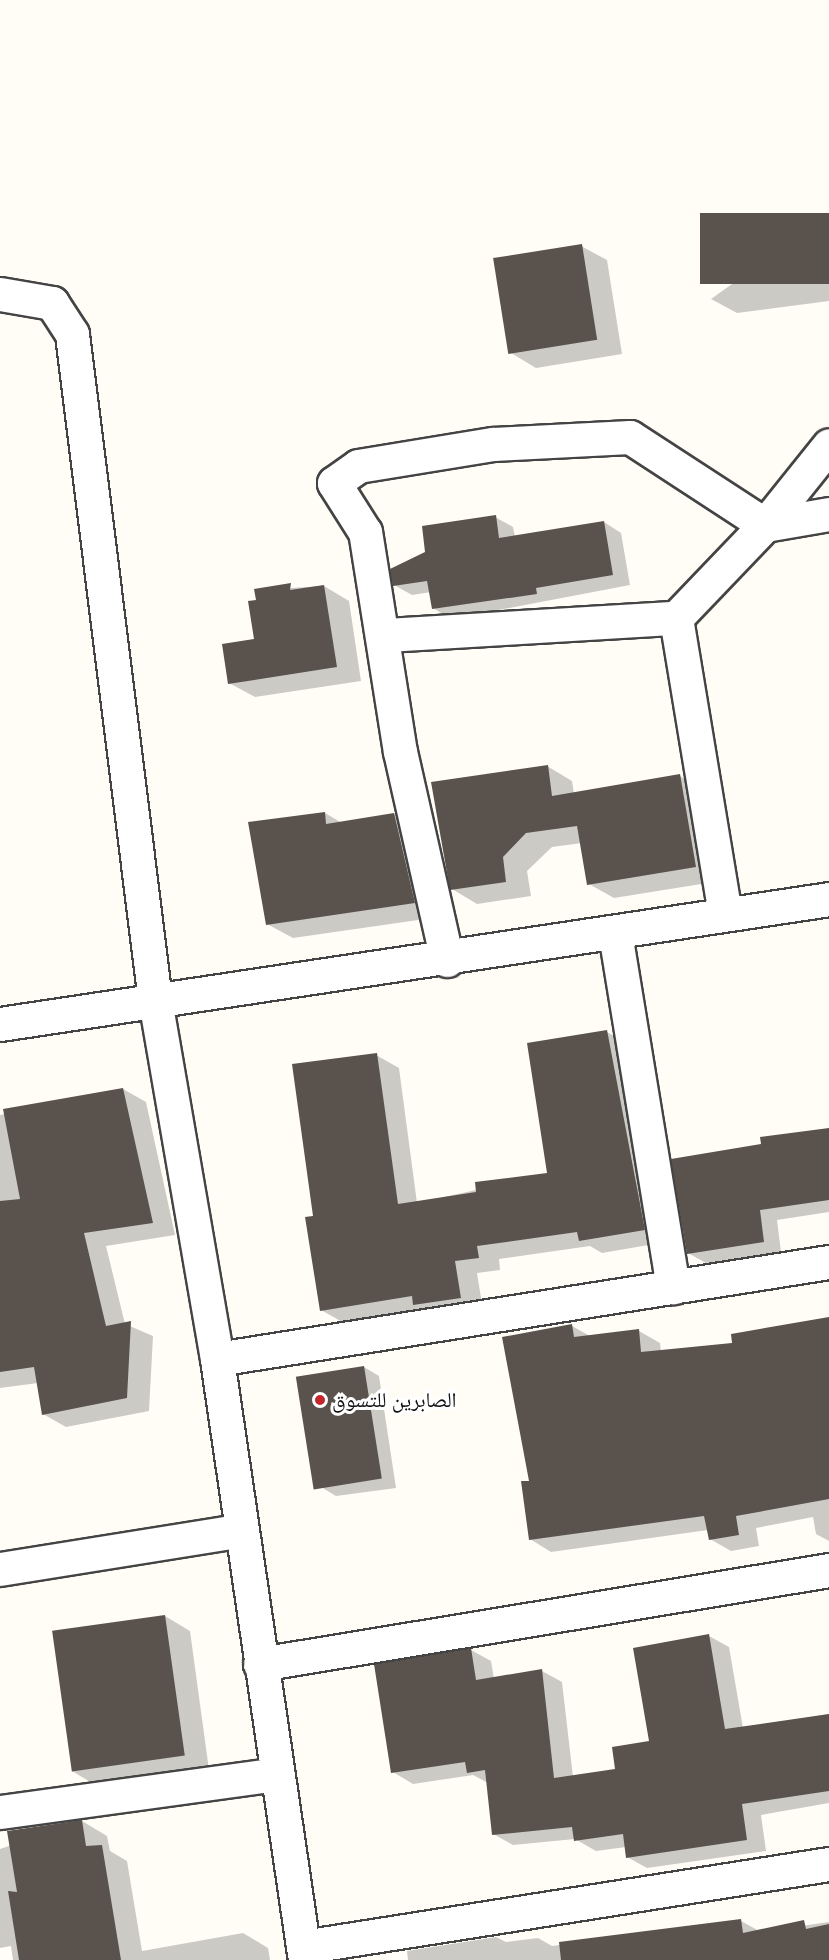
<!DOCTYPE html>
<meta charset="utf-8">
<style>
body{margin:0}
#map{position:relative;width:829px;height:1960px;overflow:hidden;background:#fffdf5;font-family:"Times New Roman","Noto Naskh Arabic",serif}
div>[style]{position:absolute}
.shadow>*{inset:0;background:#0003}
.building>*{inset:0;background:#5a524d;transform-origin:0 0}
.roads{filter:drop-shadow(2px 0 #444) drop-shadow(-2px 0 #444) drop-shadow(0 2px #444) drop-shadow(0 -2px #444)}
.minor>*{height:33px;margin:-16.5px;padding:0 16.5px;transform-origin:16.5px;border-radius:16.5px;background:#fff}
.tertiary>*{height:33px;margin:-16.5px;padding:0 16.5px;transform-origin:16.5px;border-radius:16.5px;background:#fff}
.dots>*{width:16px;height:16px;translate:-50% -50%;box-sizing:border-box;border:3px solid #fff;border-radius:50%}
span{translate:-50% -50%;white-space:nowrap;text-align:center;line-height:1.15;-webkit-text-stroke:6px #fff;paint-order:stroke}
.poi-label{font-size:21px;color:#111}
.left{translate:0 -50%;text-align:left}
</style>
<div id="map">
<div class="shadow">
<div style="clip-path:polygon(829px 215px,829px 301px,737px 313px,711px 299px)"></div>
<div style="clip-path:polygon(581px 246px,607px 260px,622px 354px,536px 368px,511px 353px)"></div>
<div style="clip-path:polygon(495px 517px,513px 527px,515px 537px,604px 522px,621px 533px,630px 585px,451px 619px,433px 608px,431px 592px,412px 595px,394px 585px)"></div>
<div style="clip-path:polygon(324px 586px,349px 601px,361px 681px,255px 697px,229px 683px,256px 641px,256px 590px)"></div>
<div style="clip-path:polygon(547px 766px,572px 781px,574px 794px,680px 776px,705px 791px,720px 881px,614px 898px,589px 884px,582px 843px,552px 847px,527px 871px,531px 896px,477px 904px,452px 889px)"></div>
<div style="clip-path:polygon(325px 813px,342px 823px,394px 814px,419px 829px,439px 917px,293px 938px,267px 924px)"></div>
<div style="clip-path:polygon(607px 1032px,629px 1045px,666px 1242px,602px 1253px,590px 1246px,499px 1259px,500px 1270px,477px 1273px,483px 1310px,344px 1323px,321px 1310px,314px 1217px,376px 1055px,399px 1068px,417px 1203px,549px 1174px)"></div>
<div style="clip-path:polygon(123px 1089px,146px 1102px,175px 1235px,106px 1246px,125px 1324px,153px 1336px,149px 1411px,66px 1427px,43px 1414px,38px 1383px,0 1388px,0 1115px)"></div>
<div style="clip-path:polygon(829px 1130px,829px 1212px,777px 1220px,781px 1252px,706px 1263px,688px 1253px,762px 1146px)"></div>
<div style="clip-path:polygon(829px 1318px,829px 1541px,816px 1534px,813px 1517px,756px 1528px,759px 1546px,731px 1551px,710px 1539px,708px 1530px,551px 1552px,530px 1539px,531px 1482px,572px 1326px,590px 1336px,639px 1331px,660px 1343px,661px 1352px,734px 1345px)"></div>
<div style="clip-path:polygon(364px 1367px,379px 1376px,396px 1488px,336px 1496px,321px 1487px)"></div>
<div style="clip-path:polygon(165px 1616px,190px 1631px,209px 1770px,97px 1786px,72px 1771px)"></div>
<div style="clip-path:polygon(709px 1636px,729px 1647px,743px 1728px,829px 1714px,829px 1803px,761px 1815px,766px 1851px,647px 1868px,627px 1857px,626px 1847px,596px 1851px,575px 1839px,513px 1845px,493px 1834px,488px 1783px,473px 1775px,413px 1784px,393px 1772px,471px 1650px,491px 1661px,494px 1679px,542px 1671px,562px 1682px,573px 1777px,617px 1770px,651px 1742px)"></div>
<div style="clip-path:polygon(82px 1821px,107px 1836px,110px 1851px,127px 1861px,142px 1951px,243px 1933px,268px 1948px,270px 1960px,13px 1960px,11px 1946px,0 1948px,0 1849px)"></div>
<div style="clip-path:polygon(741px 1921px,761px 1932px,829px 1922px,829px 1960px,408px 1960px,407px 1951px,496px 1937px,506px 1942px,538px 1938px,552px 1946px)"></div>
</div>
<div class="building">
<div style="left:829px;top:213px;width:71px;height:129px;rotate:90deg"></div>
<div style="left:582px;top:244px;width:97px;height:90px;rotate:81deg"></div>
<div style="clip-path:polygon(496px 515px,499px 538px,604px 521px,613px 575px,536px 588px,537px 594px,432px 609px,427px 581px,393px 586px,390px 569px,425px 552px,422px 526px)"></div>
<div style="clip-path:polygon(291px 583px,290px 590px,324px 585px,337px 667px,228px 684px,222px 644px,254px 639px,248px 601px,256px 600px,254px 589px)"></div>
<div style="clip-path:polygon(548px 765px,552px 796px,680px 774px,696px 867px,587px 885px,577px 826px,526px 833px,503px 857px,506px 882px,450px 890px,431px 782px)"></div>
<div style="clip-path:polygon(325px 812px,326px 824px,394px 813px,415px 903px,266px 925px,248px 822px)"></div>
<div style="clip-path:polygon(607px 1030px,645px 1230px,579px 1241px,577px 1232px,477px 1246px,479px 1258px,455px 1261px,461px 1298px,413px 1305px,412px 1296px,320px 1311px,305px 1217px,313px 1216px,292px 1064px,377px 1053px,398px 1204px,476px 1192px,475px 1182px,547px 1173px,527px 1043px)"></div>
<div style="clip-path:polygon(123px 1088px,153px 1223px,84px 1233px,106px 1326px,131px 1321px,127px 1398px,42px 1415px,34px 1367px,0 1372px,0 1201px,20px 1199px,3px 1109px)"></div>
<div style="clip-path:polygon(829px 1128px,829px 1200px,760px 1210px,764px 1242px,687px 1254px,671px 1159px,761px 1144px,760px 1137px)"></div>
<div style="clip-path:polygon(829px 1317px,829px 1499px,736px 1516px,739px 1535px,709px 1540px,704px 1516px,529px 1540px,521px 1481px,529px 1481px,502px 1337px,572px 1324px,574px 1337px,639px 1329px,641px 1352px,732px 1343px,731px 1334px)"></div>
<div style="left:364px;top:1366px;width:114px;height:69px;rotate:81deg"></div>
<div style="left:165px;top:1615px;width:142px;height:114px;rotate:82deg"></div>
<div style="clip-path:polygon(709px 1634px,725px 1729px,829px 1714px,829px 1791px,742px 1804px,747px 1840px,626px 1858px,623px 1834px,574px 1841px,572px 1827px,492px 1835px,485px 1770px,467px 1773px,465px 1762px,391px 1773px,374px 1664px,471px 1648px,476px 1680px,542px 1669px,554px 1778px,615px 1769px,612px 1747px,649px 1741px,633px 1648px)"></div>
<div style="clip-path:polygon(82px 1820px,86px 1846px,102px 1845px,121px 1960px,19px 1960px,8px 1891px,17px 1892px,7px 1831px)"></div>
<div style="clip-path:polygon(741px 1919px,743px 1933px,804px 1920px,806px 1929px,829px 1924px,829px 1960px,561px 1960px,559px 1942px)"></div>
</div>
<div class="roads">
<div class="minor">
<div style="left:0;top:294px;width:53px;rotate:9.8deg"></div>
<div style="left:52px;top:303px;width:37px;rotate:57deg"></div>
<div style="left:72px;top:334px;width:671px;rotate:82.9deg"></div>
<div style="left:386px;top:635px;width:290px;rotate:-3.4deg"></div>
<div style="left:725px;top:914px;width:300px;rotate:-99.4deg"></div>
<div style="left:676px;top:618px;width:129px;rotate:-46.3deg"></div>
<div style="left:765px;top:525px;width:102px;rotate:-51.3deg"></div>
<div style="left:615px;top:933px;width:359px;rotate:80.7deg"></div>
<div style="left:447px;top:960px;width:213px;rotate:-102.7deg"></div>
<div style="left:400px;top:752px;width:223px;rotate:-99deg"></div>
<div style="left:365px;top:532px;width:58px;rotate:-122.3deg"></div>
<div style="left:334px;top:483px;width:29px;rotate:-35deg"></div>
<div style="left:358px;top:466px;width:137px;rotate:-9.3deg"></div>
<div style="left:493px;top:444px;width:137px;rotate:-2.9deg"></div>
<div style="left:630px;top:437px;width:161px;rotate:33.1deg"></div>
<div style="left:765px;top:525px;width:65px;rotate:-9.8deg"></div>
<div style="left:217px;top:1359px;width:620px;rotate:-9.01deg"></div>
<div style="left:0;top:1569px;width:241px;rotate:-9.1deg"></div>
<div style="left:260px;top:1664px;width:577px;rotate:-9.38deg"></div>
<div style="left:0;top:1812px;width:280px;rotate:-7.8deg"></div>
<div style="left:303px;top:1947px;width:533px;rotate:-8.97deg"></div>
</div>
<div class="tertiary">
<div style="left:155px;top:1000px;width:364px;rotate:80.2deg"></div>
<div style="left:217px;top:1359px;width:607px;rotate:81.67deg"></div>
<div style="left:0;top:1024px;width:838px;rotate:-8.57deg"></div>
</div>
</div>
<div class="dots">
<div style="left:320px;top:1400px;background:#c4262e"></div>
</div>
<div class="poi-label">
<span class="left" style="left:332px;top:1400px">الصابرين للتسوق</span>
</div>
</div>
